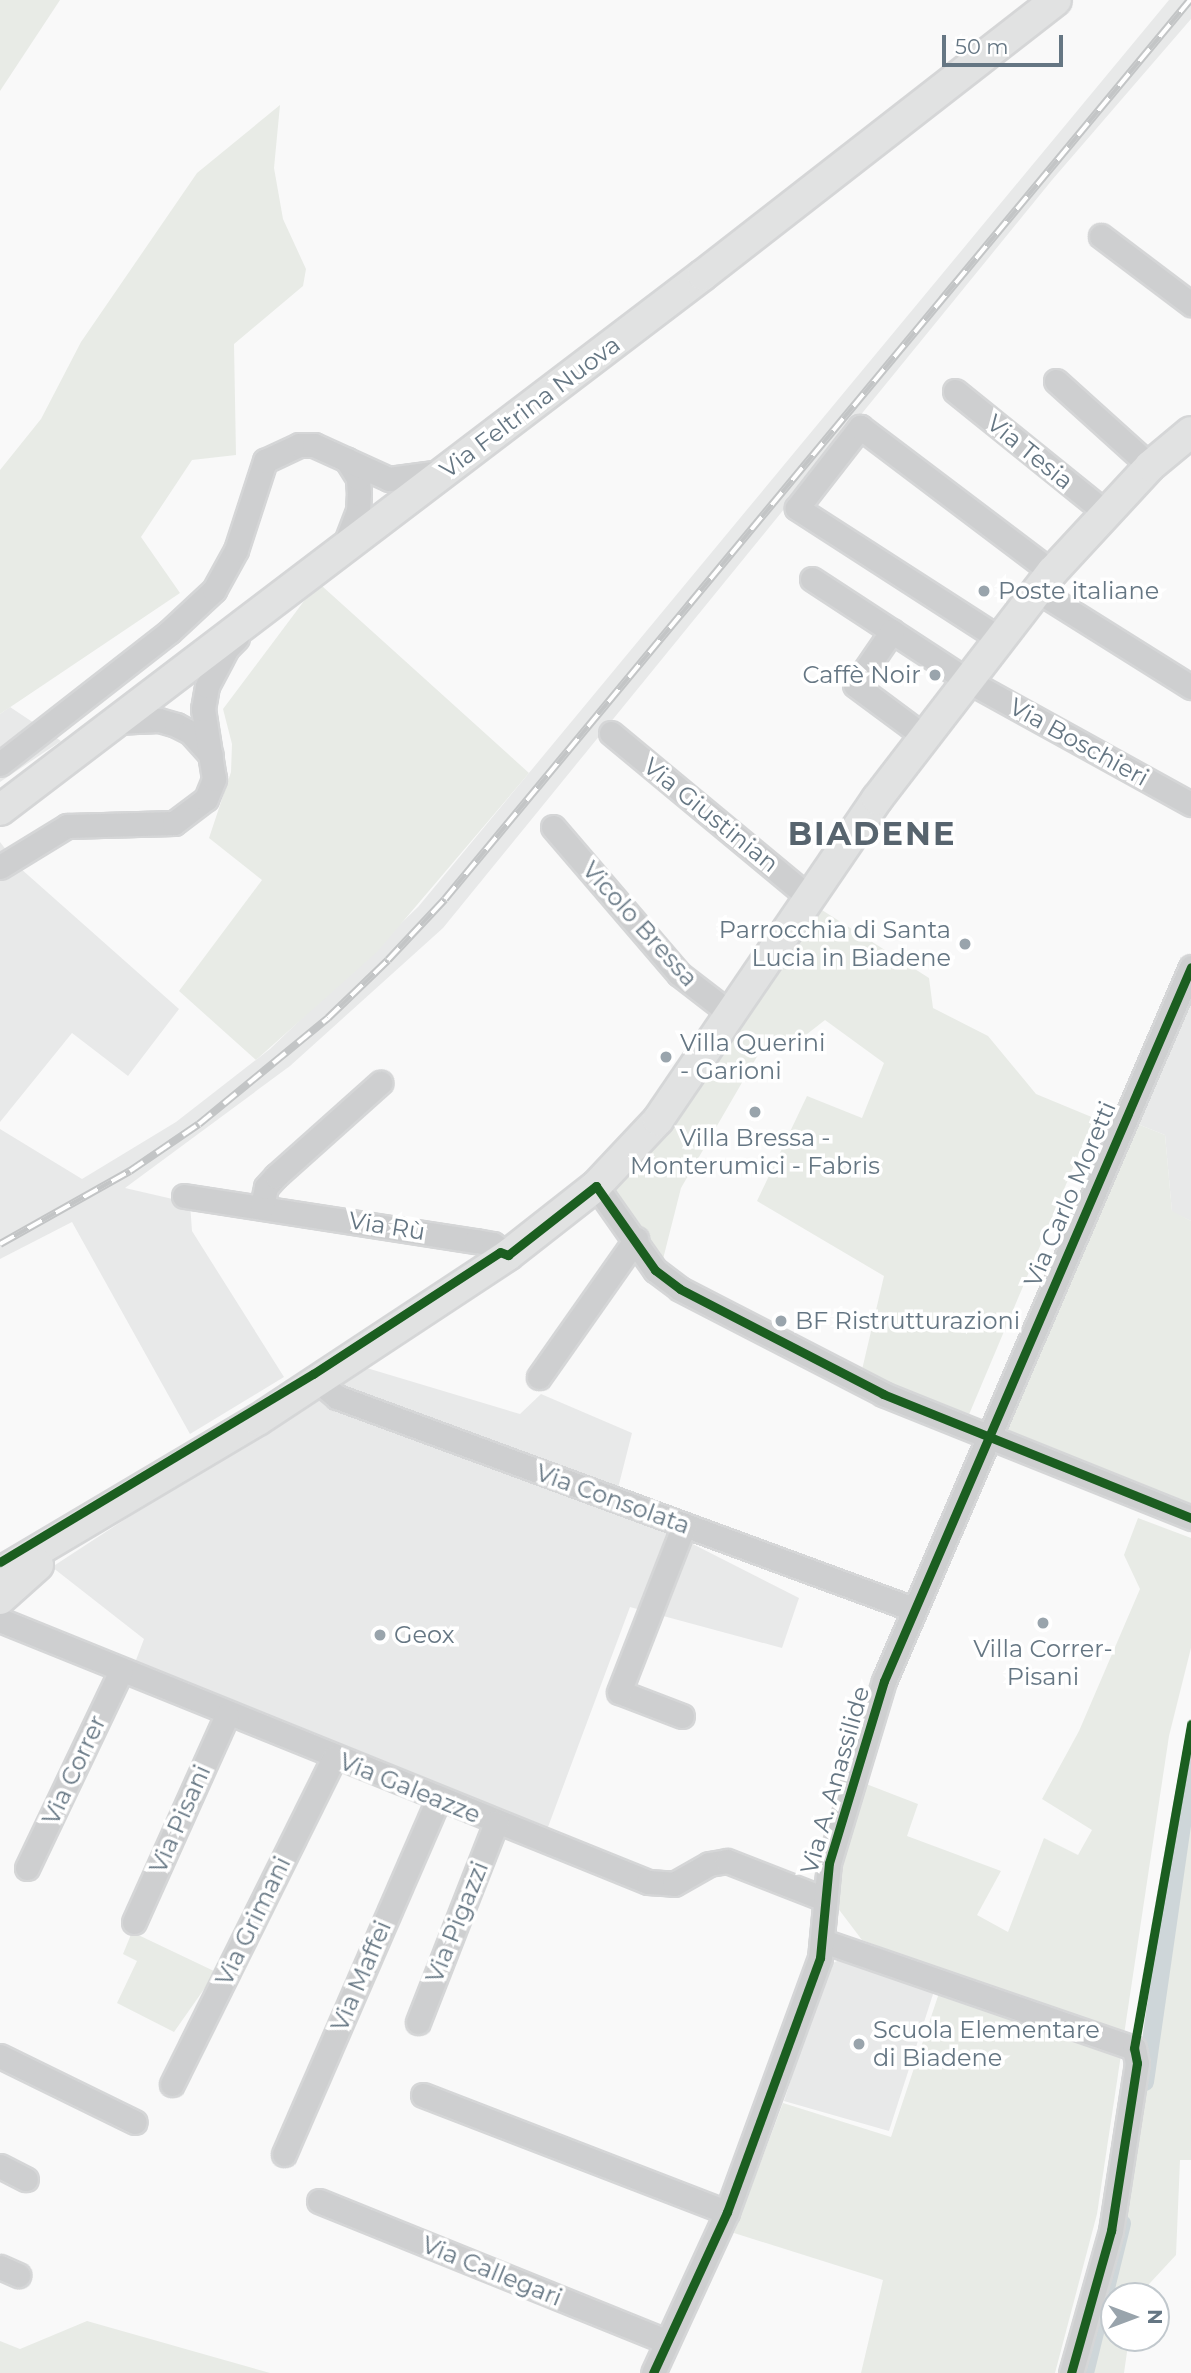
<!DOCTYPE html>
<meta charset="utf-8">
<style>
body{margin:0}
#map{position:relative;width:1191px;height:2373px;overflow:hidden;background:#f9f9f9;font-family:Montserrat,sans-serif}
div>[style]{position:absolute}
.built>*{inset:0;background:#e8e9e9}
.green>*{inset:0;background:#e8ebe6}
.canal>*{height:18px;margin:-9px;padding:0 9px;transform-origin:9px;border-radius:9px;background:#ced6d9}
.roads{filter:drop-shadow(2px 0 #d5d6d7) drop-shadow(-2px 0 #d5d6d7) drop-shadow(0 2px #d5d6d7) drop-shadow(0 -2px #d5d6d7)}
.minor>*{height:23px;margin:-11.5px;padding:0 11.5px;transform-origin:11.5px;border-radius:11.5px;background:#cecfd0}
.major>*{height:30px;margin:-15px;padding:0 15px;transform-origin:15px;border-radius:15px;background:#e1e2e2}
.rail>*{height:8px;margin-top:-4px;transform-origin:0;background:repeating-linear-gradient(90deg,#fff 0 16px,#c3c5c6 0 32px);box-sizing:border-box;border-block:2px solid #c3c5c6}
.cycleway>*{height:9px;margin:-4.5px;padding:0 4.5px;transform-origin:4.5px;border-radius:4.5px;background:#1b5e20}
.dots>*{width:19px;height:19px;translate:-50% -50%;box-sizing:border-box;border:4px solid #fff;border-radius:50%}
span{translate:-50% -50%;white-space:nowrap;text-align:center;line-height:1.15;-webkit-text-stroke:7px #fff;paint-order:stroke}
.street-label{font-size:24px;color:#657683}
.poi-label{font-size:24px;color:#657683}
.left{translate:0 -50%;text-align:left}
.right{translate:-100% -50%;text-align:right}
.district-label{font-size:32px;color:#57646e;font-weight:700;letter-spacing:2px}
.north{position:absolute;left:1100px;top:2282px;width:70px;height:70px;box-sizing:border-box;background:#fff;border:2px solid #c1c8cd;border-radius:50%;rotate:90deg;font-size:19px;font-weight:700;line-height:28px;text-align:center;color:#657683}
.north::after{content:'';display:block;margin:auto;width:24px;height:32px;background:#99a4ac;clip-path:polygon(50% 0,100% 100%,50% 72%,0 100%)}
.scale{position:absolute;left:942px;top:35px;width:121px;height:32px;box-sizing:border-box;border:4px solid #657683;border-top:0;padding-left:9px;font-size:21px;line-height:24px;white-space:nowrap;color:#657683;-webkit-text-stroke:5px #fff;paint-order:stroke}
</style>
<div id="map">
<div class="built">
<div style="clip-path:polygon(1169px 0,1191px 0,1191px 19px,1052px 180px,443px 928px,290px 1066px,125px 1188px,190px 1203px,192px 1231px,284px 1377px,190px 1434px,72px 1222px,0 1259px,0 1129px,82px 1179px,176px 1122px,270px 1049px,418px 907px)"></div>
<div style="clip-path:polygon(10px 707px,61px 741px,0 782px,0 714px)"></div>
<div style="clip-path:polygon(0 842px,20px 868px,179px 1009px,128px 1076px,72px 1033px,0 1122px)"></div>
<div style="clip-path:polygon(1191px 969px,1191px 1221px,1172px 1212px,1165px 1135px,1125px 1119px)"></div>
<div style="clip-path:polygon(360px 1366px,520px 1414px,541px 1394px,632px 1433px,614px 1504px,799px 1598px,782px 1648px,630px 1607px,545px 1835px,133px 1668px,144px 1639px,52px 1567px)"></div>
<div style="clip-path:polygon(844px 1958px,935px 1988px,889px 2131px,784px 2101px,826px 1966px)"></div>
</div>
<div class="green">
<div style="clip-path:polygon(0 0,60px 0,0 91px)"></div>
<div style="clip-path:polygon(280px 105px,274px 168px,283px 219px,306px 269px,303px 286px,234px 344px,236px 455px,192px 460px,141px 537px,180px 593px,0 714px,0 470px,41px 419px,81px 342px,197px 173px)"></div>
<div style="clip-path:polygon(322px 586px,529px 773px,377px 952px,256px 1060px,179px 991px,262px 880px,209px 838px,231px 772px,232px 744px,223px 709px,304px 601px)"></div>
<div style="clip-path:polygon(814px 905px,929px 978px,933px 1008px,988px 1036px,1036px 1094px,1094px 1118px,965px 1424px,861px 1374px,884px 1276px,757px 1201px,807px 1096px,862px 1118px,884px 1063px,825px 1020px,788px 1049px,762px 1048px,681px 1188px,661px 1267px,607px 1183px)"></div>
<div style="clip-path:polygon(1125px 1119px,1165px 1135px,1172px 1211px,1191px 1221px,1191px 1507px,992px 1433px)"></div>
<div style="clip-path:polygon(1138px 1518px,1191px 1538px,1191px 1648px,1169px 1736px,1097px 2214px,1055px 2373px,861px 2373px,883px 2280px,734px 2233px,783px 2103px,891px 2137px,946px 1972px,862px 1940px,837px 1907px,842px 1854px,861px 1782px,918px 1804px,907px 1836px,1001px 1871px,977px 1915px,1008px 1932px,1044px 1838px,1078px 1855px,1092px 1830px,1042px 1799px,1079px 1731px,1140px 1589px,1124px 1555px)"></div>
<div style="clip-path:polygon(1191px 1751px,1191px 2160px,1180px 2160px,1176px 2255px,1138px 2296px,1114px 2296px,1114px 2338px,1129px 2338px,1124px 2373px,1080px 2373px,1143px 2051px)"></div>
<div style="clip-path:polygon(132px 1932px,216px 1972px,174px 2032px,117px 2003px,137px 1961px,123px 1954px)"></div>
<div style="clip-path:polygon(87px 2321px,270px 2373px,0 2373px,0 2341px,20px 2349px)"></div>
</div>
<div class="canal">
<div style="left:1145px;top:2082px;width:322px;rotate:-81.8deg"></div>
<div style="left:1085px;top:2373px;width:154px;rotate:-76.1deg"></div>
</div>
<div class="roads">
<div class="minor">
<div style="left:1101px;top:236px;width:113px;rotate:37.1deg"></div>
<div style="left:1056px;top:381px;width:127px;rotate:42.1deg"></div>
<div style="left:955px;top:391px;width:194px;rotate:38.9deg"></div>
<div style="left:344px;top:547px;width:39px;rotate:-69deg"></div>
<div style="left:358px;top:511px;width:17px;rotate:-87deg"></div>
<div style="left:359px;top:494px;width:16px;rotate:-94deg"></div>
<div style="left:358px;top:478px;width:22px;rotate:-122deg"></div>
<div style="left:812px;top:579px;width:186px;rotate:33.2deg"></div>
<div style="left:968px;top:681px;width:255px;rotate:28.9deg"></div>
<div style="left:1038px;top:591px;width:181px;rotate:32.1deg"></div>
<div style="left:892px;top:631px;width:65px;rotate:124.4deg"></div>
<div style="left:855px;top:685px;width:87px;rotate:36.6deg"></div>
<div style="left:1000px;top:639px;width:242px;rotate:-147.2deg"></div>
<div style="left:797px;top:508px;width:103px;rotate:-52.1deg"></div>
<div style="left:860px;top:427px;width:241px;rotate:37.1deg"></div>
<div style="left:115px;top:722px;width:44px;rotate:-2.6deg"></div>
<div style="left:159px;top:720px;width:18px;rotate:16deg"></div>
<div style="left:176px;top:725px;width:16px;rotate:27deg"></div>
<div style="left:190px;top:732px;width:31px;rotate:48deg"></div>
<div style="left:611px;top:733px;width:259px;rotate:39.7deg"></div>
<div style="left:0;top:764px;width:214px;rotate:-38deg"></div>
<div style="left:169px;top:632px;width:62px;rotate:-43deg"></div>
<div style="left:214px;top:590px;width:46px;rotate:-61.2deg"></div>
<div style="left:236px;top:550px;width:94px;rotate:-72deg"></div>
<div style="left:265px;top:461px;width:38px;rotate:-25deg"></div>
<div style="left:299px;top:445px;width:15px"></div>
<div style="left:314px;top:445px;width:82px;rotate:24.4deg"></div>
<div style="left:389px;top:479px;width:51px;rotate:-7.8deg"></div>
<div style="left:553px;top:827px;width:194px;rotate:49.4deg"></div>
<div style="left:679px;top:974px;width:67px;rotate:37.7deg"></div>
<div style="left:0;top:867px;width:79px;rotate:-31.5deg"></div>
<div style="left:67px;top:826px;width:107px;rotate:-1.6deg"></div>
<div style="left:174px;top:823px;width:40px;rotate:-37deg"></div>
<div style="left:206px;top:799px;width:22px;rotate:-68deg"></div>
<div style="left:214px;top:779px;width:71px;rotate:-98.9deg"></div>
<div style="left:203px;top:709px;width:23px;rotate:-80deg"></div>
<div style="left:207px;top:686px;width:43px;rotate:-62.2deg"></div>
<div style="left:227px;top:648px;width:14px;rotate:-45deg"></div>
<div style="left:596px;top:1186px;width:103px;rotate:54.9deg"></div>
<div style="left:655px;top:1270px;width:31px;rotate:37deg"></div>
<div style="left:680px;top:1289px;width:229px;rotate:27.3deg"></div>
<div style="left:883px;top:1394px;width:332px;rotate:21.9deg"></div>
<div style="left:184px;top:1196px;width:295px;rotate:8.8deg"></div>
<div style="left:476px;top:1241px;width:17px;rotate:10deg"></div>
<div style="left:493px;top:1244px;width:19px;rotate:36deg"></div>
<div style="left:262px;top:1206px;width:19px;rotate:-78deg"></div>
<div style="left:266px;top:1187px;width:15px;rotate:-48deg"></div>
<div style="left:276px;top:1176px;width:140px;rotate:-41.8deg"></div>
<div style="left:539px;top:1377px;width:169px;rotate:-54.9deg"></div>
<div style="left:318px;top:1381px;width:25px;rotate:40deg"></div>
<div style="left:337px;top:1397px;width:614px;rotate:20.21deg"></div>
<div style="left:0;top:1620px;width:699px;rotate:22.01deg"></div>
<div style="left:648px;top:1882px;width:26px;rotate:4deg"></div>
<div style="left:674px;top:1884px;width:40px;rotate:-29.7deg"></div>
<div style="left:709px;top:1864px;width:18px;rotate:-9deg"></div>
<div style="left:727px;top:1861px;width:102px;rotate:21.3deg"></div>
<div style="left:682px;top:1716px;width:67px;rotate:-159.1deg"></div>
<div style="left:619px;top:1692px;width:179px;rotate:-68.7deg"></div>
<div style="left:27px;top:1868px;width:218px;rotate:-64.5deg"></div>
<div style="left:134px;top:1922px;width:227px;rotate:-65.8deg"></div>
<div style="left:823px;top:1941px;width:329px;rotate:19deg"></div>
<div style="left:1134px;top:2048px;width:15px;rotate:79deg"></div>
<div style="left:1137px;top:2063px;width:170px;rotate:98.8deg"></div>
<div style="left:1111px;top:2231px;width:148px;rotate:105.7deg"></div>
<div style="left:418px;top:2022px;width:214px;rotate:-68.6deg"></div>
<div style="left:0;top:2056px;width:150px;rotate:26.1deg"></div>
<div style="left:172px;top:2084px;width:364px;rotate:-63.6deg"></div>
<div style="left:423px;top:2095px;width:326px;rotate:21.1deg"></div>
<div style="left:284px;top:2154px;width:387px;rotate:-66.5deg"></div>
<div style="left:0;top:2166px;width:29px;rotate:27deg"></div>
<div style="left:319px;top:2201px;width:373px;rotate:22deg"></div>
<div style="left:0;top:2267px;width:20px;rotate:24deg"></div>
<div style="left:653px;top:2373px;width:177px;rotate:-65.3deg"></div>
<div style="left:727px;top:2212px;width:270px;rotate:-69.9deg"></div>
<div style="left:820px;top:1958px;width:95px;rotate:-84.6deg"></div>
<div style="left:829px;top:1863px;width:190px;rotate:-73.2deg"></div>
<div style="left:884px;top:1681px;width:777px;rotate:-66.73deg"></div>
</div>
<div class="major">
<div style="left:0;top:810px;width:883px;rotate:-37.27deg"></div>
<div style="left:703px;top:275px;width:447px;rotate:-37.9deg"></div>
<div style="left:0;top:1573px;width:300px;rotate:-30.7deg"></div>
<div style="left:258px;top:1420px;width:300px;rotate:-33.4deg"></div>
<div style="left:508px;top:1255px;width:112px;rotate:-38.1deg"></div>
<div style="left:596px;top:1186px;width:91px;rotate:-46.8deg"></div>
<div style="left:658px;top:1120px;width:389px;rotate:-55.7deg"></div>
<div style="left:877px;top:799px;width:287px;rotate:-52.4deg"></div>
<div style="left:1052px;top:572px;width:144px;rotate:-47.2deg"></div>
<div style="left:1150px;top:466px;width:53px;rotate:-39.7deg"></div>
<div style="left:0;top:1599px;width:51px;rotate:-41.8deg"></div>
</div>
</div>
<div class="rail">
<div style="left:0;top:1244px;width:149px;rotate:-29.3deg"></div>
<div style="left:130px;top:1171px;width:83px;rotate:-34.3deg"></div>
<div style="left:199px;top:1124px;width:167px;rotate:-39.4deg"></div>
<div style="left:328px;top:1018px;width:83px;rotate:-44deg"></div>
<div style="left:388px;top:960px;width:83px;rotate:-46.9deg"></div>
<div style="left:445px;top:899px;width:1168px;rotate:-50.35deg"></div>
</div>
<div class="cycleway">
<div style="left:0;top:1562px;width:365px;rotate:-31deg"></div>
<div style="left:313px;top:1374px;width:223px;rotate:-33.1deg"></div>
<div style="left:500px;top:1252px;width:9px;rotate:21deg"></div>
<div style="left:508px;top:1255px;width:112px;rotate:-38.1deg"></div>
<div style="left:596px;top:1186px;width:103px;rotate:54.9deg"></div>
<div style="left:655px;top:1270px;width:31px;rotate:37deg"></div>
<div style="left:680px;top:1289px;width:229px;rotate:27.3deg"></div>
<div style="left:883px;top:1394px;width:332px;rotate:21.9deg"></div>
<div style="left:653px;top:2373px;width:177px;rotate:-65.3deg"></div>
<div style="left:727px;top:2212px;width:270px;rotate:-69.9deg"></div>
<div style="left:820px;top:1958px;width:95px;rotate:-84.6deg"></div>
<div style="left:829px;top:1863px;width:190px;rotate:-73.2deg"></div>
<div style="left:884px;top:1681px;width:777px;rotate:-66.73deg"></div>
<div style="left:1071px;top:2373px;width:148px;rotate:-74.3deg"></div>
<div style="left:1111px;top:2231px;width:170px;rotate:-81.2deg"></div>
<div style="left:1137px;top:2063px;width:15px;rotate:-101deg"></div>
<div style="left:1134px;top:2048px;width:329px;rotate:-80deg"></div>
</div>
<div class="dots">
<div style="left:984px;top:591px;background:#99a4ac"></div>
<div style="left:935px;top:675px;background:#99a4ac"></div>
<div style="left:965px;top:944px;background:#99a4ac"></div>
<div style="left:666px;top:1057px;background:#99a4ac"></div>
<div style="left:755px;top:1112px;background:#99a4ac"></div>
<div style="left:781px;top:1321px;background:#99a4ac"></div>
<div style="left:1043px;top:1623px;background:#99a4ac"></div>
<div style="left:380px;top:1635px;background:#99a4ac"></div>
<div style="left:859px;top:2044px;background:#99a4ac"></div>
</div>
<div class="street-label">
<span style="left:530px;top:407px;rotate:-37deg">Via Feltrina Nuova</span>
<span style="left:1030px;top:452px;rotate:39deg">Via Tesia</span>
<span style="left:1079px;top:742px;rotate:29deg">Via Boschieri</span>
<span style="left:711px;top:815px;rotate:39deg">Via Giustinian</span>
<span style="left:640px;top:924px;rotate:48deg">Vicolo Bressa</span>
<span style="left:1070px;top:1194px;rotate:-67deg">Via Carlo Moretti</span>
<span style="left:387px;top:1226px;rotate:9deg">Via Rù</span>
<span style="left:613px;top:1499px;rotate:20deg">Via Consolata</span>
<span style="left:74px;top:1770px;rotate:-65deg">Via Correr</span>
<span style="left:835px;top:1780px;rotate:-74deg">Via A. Anassilide</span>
<span style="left:410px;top:1788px;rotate:22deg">Via Galeazze</span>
<span style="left:180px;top:1819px;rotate:-66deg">Via Pisani</span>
<span style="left:253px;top:1921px;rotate:-64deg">Via Grimani</span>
<span style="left:457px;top:1922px;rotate:-68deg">Via Pigazzi</span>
<span style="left:361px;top:1976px;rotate:-67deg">Via Maffei</span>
<span style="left:492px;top:2271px;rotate:22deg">Via Callegari</span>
</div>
<div class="poi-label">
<span class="left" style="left:998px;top:591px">Poste italiane</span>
<span class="right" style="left:921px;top:675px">Caffè Noir</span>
<span class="right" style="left:951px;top:944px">Parrocchia di Santa<br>Lucia in Biadene</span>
<span class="left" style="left:680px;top:1057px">Villa Querini<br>- Garioni</span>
<span style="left:755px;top:1152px">Villa Bressa -<br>Monterumici - Fabris</span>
<span class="left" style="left:795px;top:1321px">BF Ristrutturazioni</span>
<span class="left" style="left:394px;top:1635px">Geox</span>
<span style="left:1043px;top:1663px">Villa Correr-<br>Pisani</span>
<span class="left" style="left:873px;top:2044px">Scuola Elementare<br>di Biadene</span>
</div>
<div class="district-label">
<span style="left:872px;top:834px">BIADENE</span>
</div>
<div class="north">N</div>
<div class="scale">50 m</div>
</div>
